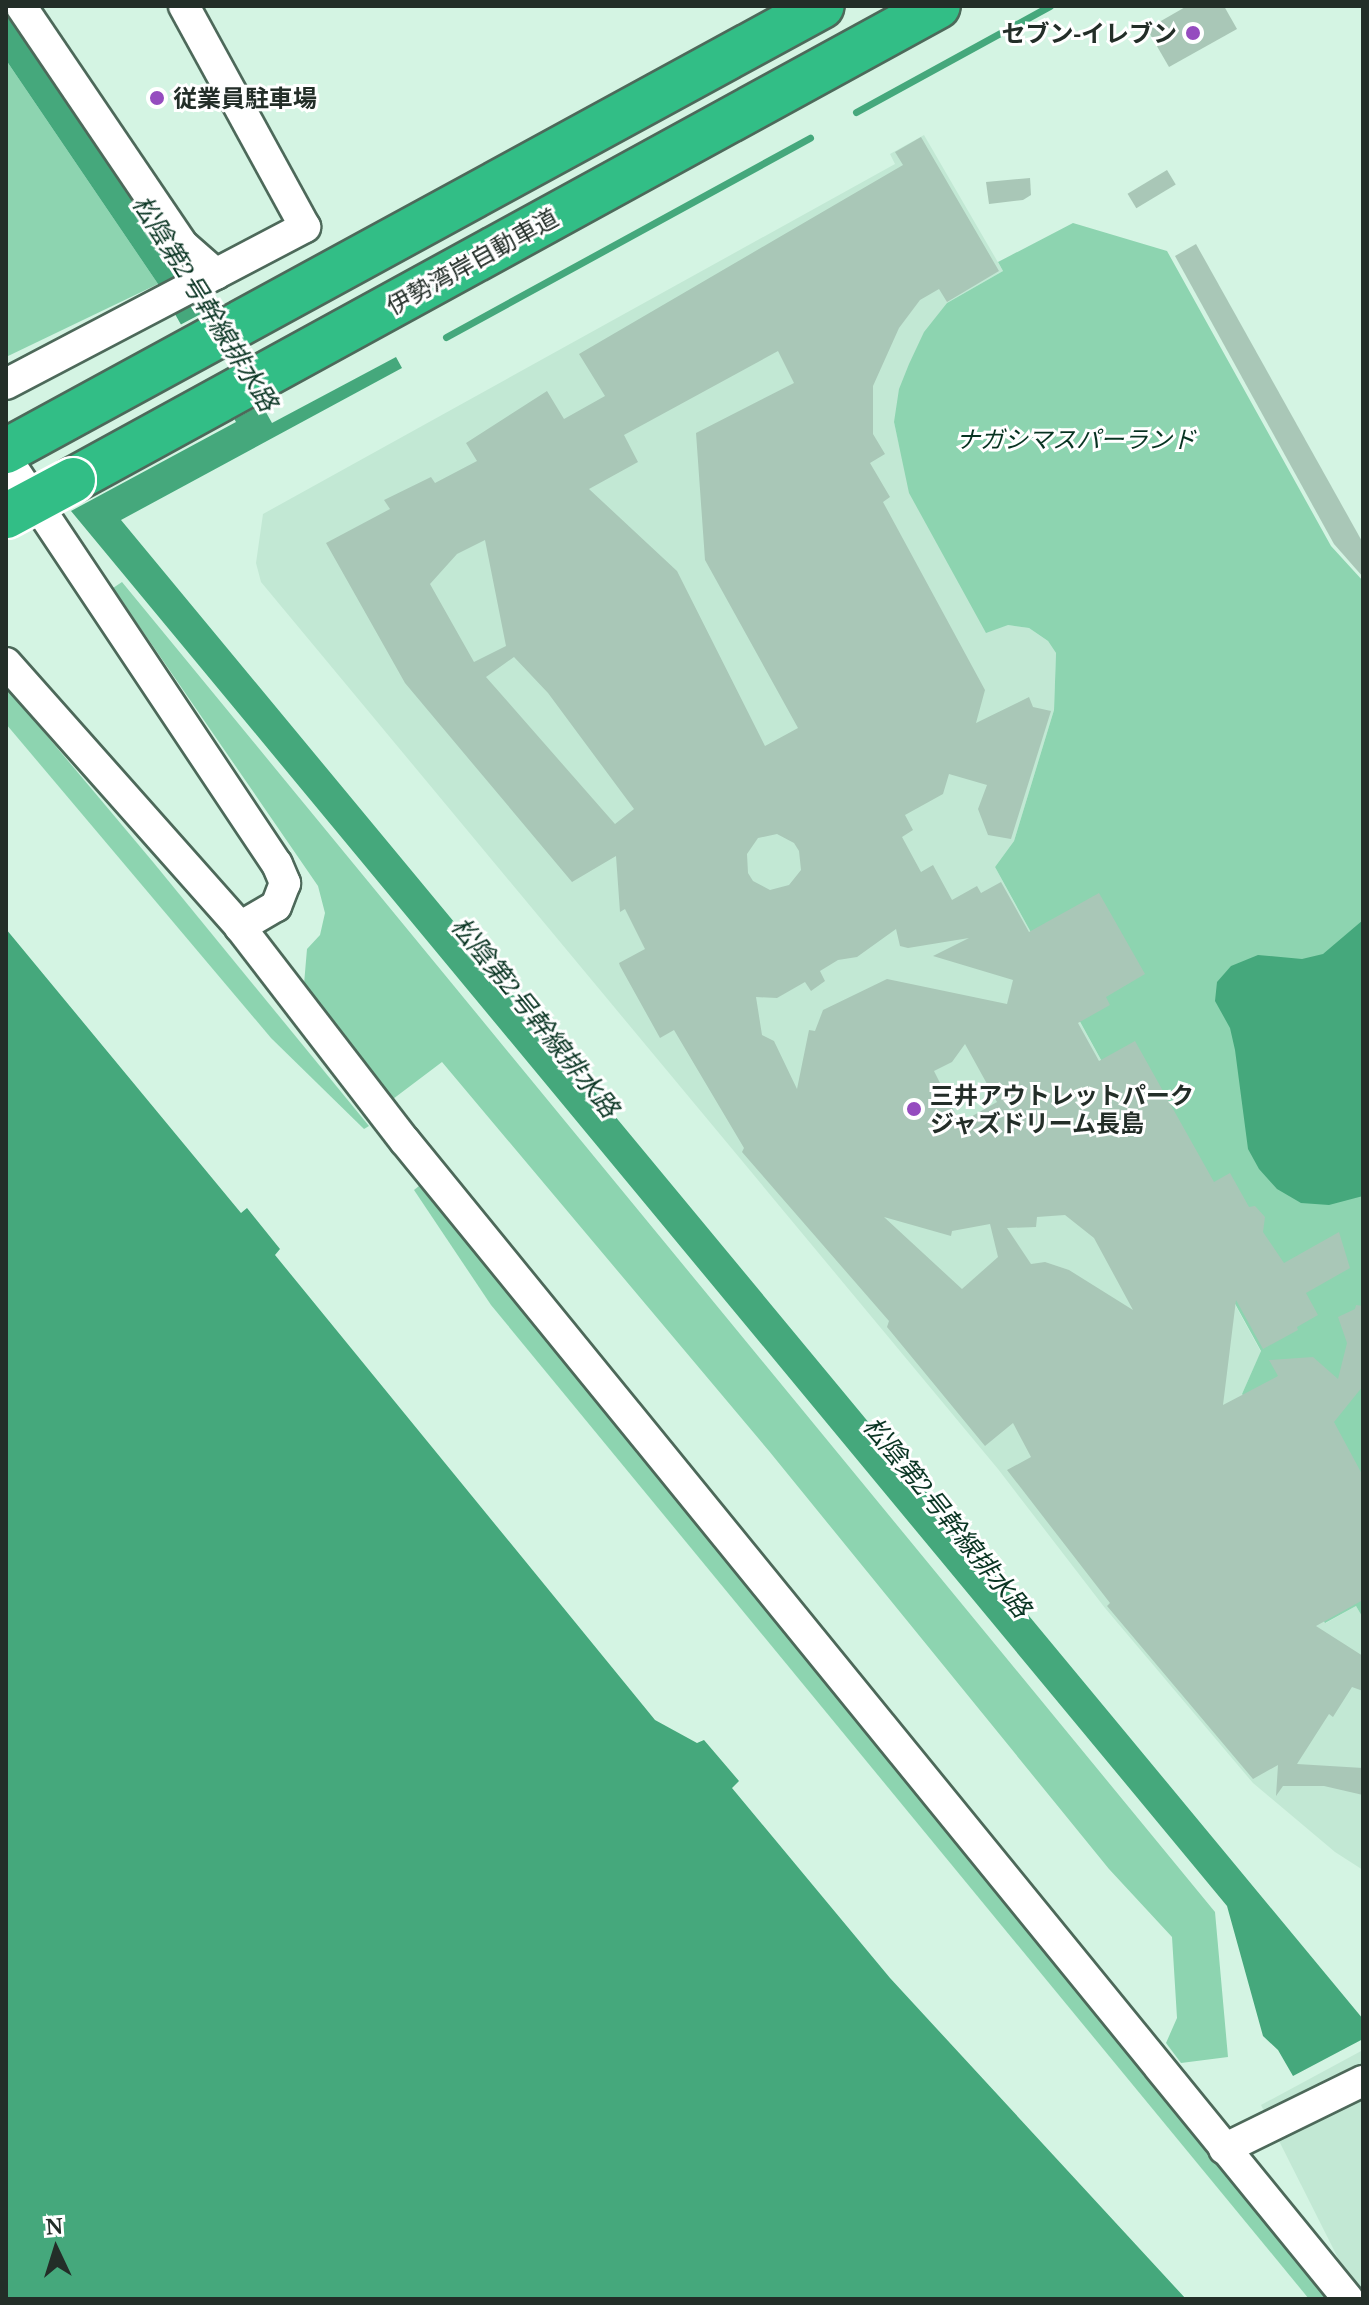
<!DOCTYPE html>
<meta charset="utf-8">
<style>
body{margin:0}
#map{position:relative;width:1369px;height:2305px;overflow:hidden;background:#d4f4e3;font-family:"Noto Serif","Noto Sans JP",serif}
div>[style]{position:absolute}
.built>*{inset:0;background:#c2e8d4}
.green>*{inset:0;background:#8dd4b0}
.water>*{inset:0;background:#45a87c}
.pier>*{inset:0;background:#d4f4e3}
.stream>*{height:7px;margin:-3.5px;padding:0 3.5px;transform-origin:3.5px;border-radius:3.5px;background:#45a87c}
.building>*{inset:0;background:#a9c7b7;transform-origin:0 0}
.roads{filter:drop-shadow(2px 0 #4d695a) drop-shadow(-2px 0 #4d695a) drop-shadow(0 2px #4d695a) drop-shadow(0 -2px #4d695a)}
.minor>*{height:30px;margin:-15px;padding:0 15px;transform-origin:15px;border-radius:15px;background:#fff}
.highway>*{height:44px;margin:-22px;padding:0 22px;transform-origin:22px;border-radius:22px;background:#32be86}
.bridges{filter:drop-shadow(2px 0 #fff) drop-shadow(-2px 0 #fff) drop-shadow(0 2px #fff) drop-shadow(0 -2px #fff)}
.highway-bridge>*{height:44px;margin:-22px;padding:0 22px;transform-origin:22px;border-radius:22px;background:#32be86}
.dots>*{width:22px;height:22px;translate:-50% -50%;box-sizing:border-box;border:4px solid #fff;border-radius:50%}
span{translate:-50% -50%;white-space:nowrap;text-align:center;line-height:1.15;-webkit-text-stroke:6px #fff;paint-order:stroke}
.poi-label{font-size:24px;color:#232e28;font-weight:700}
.right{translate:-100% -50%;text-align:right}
.left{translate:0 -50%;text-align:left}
.street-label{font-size:24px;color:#232e28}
.park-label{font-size:24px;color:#073321;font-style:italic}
.water-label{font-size:26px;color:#0b3624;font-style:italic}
.frame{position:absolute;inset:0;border:8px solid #232e28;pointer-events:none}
.north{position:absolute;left:16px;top:2209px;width:80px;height:80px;-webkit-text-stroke:6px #fff;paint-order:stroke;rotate:356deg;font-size:22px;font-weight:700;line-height:32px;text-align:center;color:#232e28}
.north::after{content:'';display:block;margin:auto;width:28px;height:36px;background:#232e28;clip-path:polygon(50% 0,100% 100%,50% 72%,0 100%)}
</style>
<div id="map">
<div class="built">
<div style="clip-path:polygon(924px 135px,1003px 271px,947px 303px,894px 422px,899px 444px,1008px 625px,1029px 628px,1048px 641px,1056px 653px,1054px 710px,1014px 841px,995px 867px,1261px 1352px,1242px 1394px,1326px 1623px,1356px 1606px,1363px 1618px,1363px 1870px,1335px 1852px,1253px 1783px,1105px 1608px,998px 1469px,261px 582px,256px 563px,263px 514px,895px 164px,890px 154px)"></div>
<div style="clip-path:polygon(1363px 2050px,1363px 2291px,1341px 2264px,1261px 2105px)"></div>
</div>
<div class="green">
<div style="clip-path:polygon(6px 60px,158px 284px,6px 357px)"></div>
<div style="clip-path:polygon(1073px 223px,1167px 251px,1331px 546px,1363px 581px,1363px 1618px,1356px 1606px,1325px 1623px,1304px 1585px,1250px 1407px,1242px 1394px,1261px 1351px,995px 867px,1014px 841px,1054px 710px,1056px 653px,1048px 641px,1029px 628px,1008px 625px,986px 633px,909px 493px,894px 422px,899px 389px,909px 364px,924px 332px,947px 303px,1003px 271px,998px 262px)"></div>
<div style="clip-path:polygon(122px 582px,1215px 1912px,1228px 2057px,1181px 2063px,1166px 2043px,1177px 2018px,1172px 1937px,1109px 1869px,769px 1451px,442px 1062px,389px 1102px,304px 984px,307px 949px,320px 935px,325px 913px,318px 886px,113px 588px)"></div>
<div style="clip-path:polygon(6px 687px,153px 862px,369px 1126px,364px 1129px,271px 1038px,6px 724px)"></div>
<div style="clip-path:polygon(419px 1186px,1340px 2299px,1309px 2299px,491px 1305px,414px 1190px)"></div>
</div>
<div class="water">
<div style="clip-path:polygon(6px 6px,172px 245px,272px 423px,396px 357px,402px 368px,121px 520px,1363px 2019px,1363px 2039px,1293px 2076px,1278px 2050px,1263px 2036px,1227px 1906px,71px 511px,236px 422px,158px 284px,6px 60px)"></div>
<div style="clip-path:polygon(1363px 920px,1363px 1196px,1329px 1205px,1301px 1203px,1277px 1189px,1259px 1169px,1248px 1149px,1235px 1050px,1230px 1028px,1215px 1001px,1217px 982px,1231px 966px,1258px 955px,1302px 959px,1323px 954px)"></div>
<div style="clip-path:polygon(6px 929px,241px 1213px,247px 1208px,280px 1249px,275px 1255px,655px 1720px,697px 1743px,704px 1740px,739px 1781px,732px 1788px,890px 1978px,1186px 2299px,6px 2299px)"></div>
</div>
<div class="pier">
<div style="clip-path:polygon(212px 308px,266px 402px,68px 511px,231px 421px,178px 326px)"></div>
</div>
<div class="stream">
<div style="left:856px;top:112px;width:221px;rotate:-28.7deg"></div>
<div style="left:446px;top:337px;width:415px;rotate:-28.7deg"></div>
</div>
<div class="building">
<div style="clip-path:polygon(1187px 6px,1224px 6px,1237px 29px,1169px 67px,1147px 29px)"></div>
<div style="clip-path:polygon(evenodd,921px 137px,999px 271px,947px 302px,939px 289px,920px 300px,899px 328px,873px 386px,873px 434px,885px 454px,870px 463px,890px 497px,883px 502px,985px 690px,976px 723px,1029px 697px,1033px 707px,1051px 711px,1011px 839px,988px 835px,978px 809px,987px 785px,949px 774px,943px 794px,905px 815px,913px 830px,902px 837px,921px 872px,933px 865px,952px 900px,977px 886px,981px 893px,1001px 882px,1029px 932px,1099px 893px,1145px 974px,1106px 997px,1110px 1005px,1078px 1023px,1099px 1061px,1135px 1041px,1214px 1182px,1230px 1173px,1249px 1207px,1255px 1206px,1265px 1217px,1263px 1232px,1284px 1263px,1339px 1232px,1350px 1268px,1306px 1293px,1318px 1315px,1297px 1327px,1298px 1330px,1263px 1349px,1236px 1300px,1223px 1405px,1278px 1376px,1269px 1360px,1313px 1357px,1338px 1379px,1347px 1343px,1338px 1317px,1355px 1309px,1356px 1305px,1363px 1306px,1363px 1386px,1334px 1422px,1363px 1476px,1363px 1600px,1316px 1626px,1363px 1656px,1363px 1691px,1352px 1687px,1333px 1717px,1329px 1714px,1297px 1764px,1363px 1768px,1363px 1795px,1324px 1786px,1283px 1786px,1276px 1796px,1278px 1765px,1253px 1779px,1107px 1606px,1110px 1603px,1007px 1470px,1031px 1457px,1013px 1423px,985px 1446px,887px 1327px,889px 1321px,742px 1152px,744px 1148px,674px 1030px,660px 1038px,620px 966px,619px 963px,645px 949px,625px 909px,620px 912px,616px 856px,572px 882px,405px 683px,326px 543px,390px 509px,384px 500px,431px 477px,435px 483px,477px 461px,466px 443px,547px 391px,564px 419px,605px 396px,579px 354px,903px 165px,895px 152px,921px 137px,778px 351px,794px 383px,696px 433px,705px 560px,798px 728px,765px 746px,677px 571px,589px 489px,638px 462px,624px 435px,778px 351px,921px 137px,485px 540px,506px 646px,474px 662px,430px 584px,457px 554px,485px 540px,921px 137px,514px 657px,548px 693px,634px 809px,615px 824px,486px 677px,514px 657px,921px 137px,777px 834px,794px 843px,799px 851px,801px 870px,789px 885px,770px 890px,753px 881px,748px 873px,747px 854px,758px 838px,777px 834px,921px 137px,896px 929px,900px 946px,908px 948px,969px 938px,933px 956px,1013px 980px,1007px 1004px,887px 979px,823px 1010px,815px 1031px,809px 1030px,797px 1089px,774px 1041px,762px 1035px,756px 997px,777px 998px,805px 982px,811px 991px,825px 981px,820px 971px,838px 960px,857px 957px,896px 929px,921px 137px,965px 1044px,997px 1102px,960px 1123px,934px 1071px,952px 1062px,965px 1044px,921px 137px,1065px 1215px,1094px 1238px,1133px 1310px,1069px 1270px,1045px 1262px,1031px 1264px,1007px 1228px,1036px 1227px,1037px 1217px,1065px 1215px,921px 137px,884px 1217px,951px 1236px,952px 1231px,990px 1224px,998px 1257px,962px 1289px,884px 1217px)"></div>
<div style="left:1167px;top:170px;width:17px;height:46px;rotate:59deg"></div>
<div style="clip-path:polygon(1030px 178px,1031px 195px,1023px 200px,989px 204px,986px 182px)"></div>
<div style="clip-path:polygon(1196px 244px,1363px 543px,1363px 577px,1334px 544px,1175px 256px)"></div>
</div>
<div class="roads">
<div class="minor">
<div style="left:21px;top:6px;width:289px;rotate:55.9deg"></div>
<div style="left:183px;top:245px;width:44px;rotate:41.3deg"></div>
<div style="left:6px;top:384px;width:338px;rotate:-27.7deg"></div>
<div style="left:305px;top:227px;width:252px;rotate:-118.7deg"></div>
<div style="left:6px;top:458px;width:488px;rotate:56.3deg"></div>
<div style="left:277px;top:864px;width:21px;rotate:67deg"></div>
<div style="left:285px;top:883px;width:25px;rotate:111deg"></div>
<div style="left:276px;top:906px;width:42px;rotate:149.7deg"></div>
<div style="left:6px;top:663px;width:353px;rotate:48.4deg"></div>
<div style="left:240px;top:927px;width:270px;rotate:52.4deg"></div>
<div style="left:405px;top:1141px;width:1493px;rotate:50.84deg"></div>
<div style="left:1224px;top:2149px;width:155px;rotate:-26.1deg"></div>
</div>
<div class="highway">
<div style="left:6px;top:451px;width:929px;rotate:-28.61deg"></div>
<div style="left:73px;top:480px;width:986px;rotate:-28.72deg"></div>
</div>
</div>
<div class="bridges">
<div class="highway-bridge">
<div style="left:6px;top:516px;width:76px;rotate:-28.2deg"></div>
</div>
</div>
<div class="dots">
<div style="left:1193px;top:33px;background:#954cbf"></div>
<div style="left:157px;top:98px;background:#954cbf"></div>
<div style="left:914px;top:1109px;background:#954cbf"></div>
</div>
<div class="poi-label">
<span class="right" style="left:1177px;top:33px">セブン-イレブン</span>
<span class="left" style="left:173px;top:98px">従業員駐車場</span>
<span class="left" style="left:930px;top:1109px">三井アウトレットパーク<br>ジャズドリーム長島</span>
</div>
<div class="street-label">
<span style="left:472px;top:261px;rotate:-29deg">伊勢湾岸自動車道</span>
</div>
<div class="park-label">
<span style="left:1076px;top:439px">ナガシマスパーランド</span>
</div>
<div class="water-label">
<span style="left:205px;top:303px;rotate:58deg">松陰第2号幹線排水路</span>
<span style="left:535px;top:1017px;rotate:51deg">松陰第2号幹線排水路</span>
<span style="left:947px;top:1517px;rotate:51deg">松陰第2号幹線排水路</span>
</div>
<div class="frame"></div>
<div class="north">N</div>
</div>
